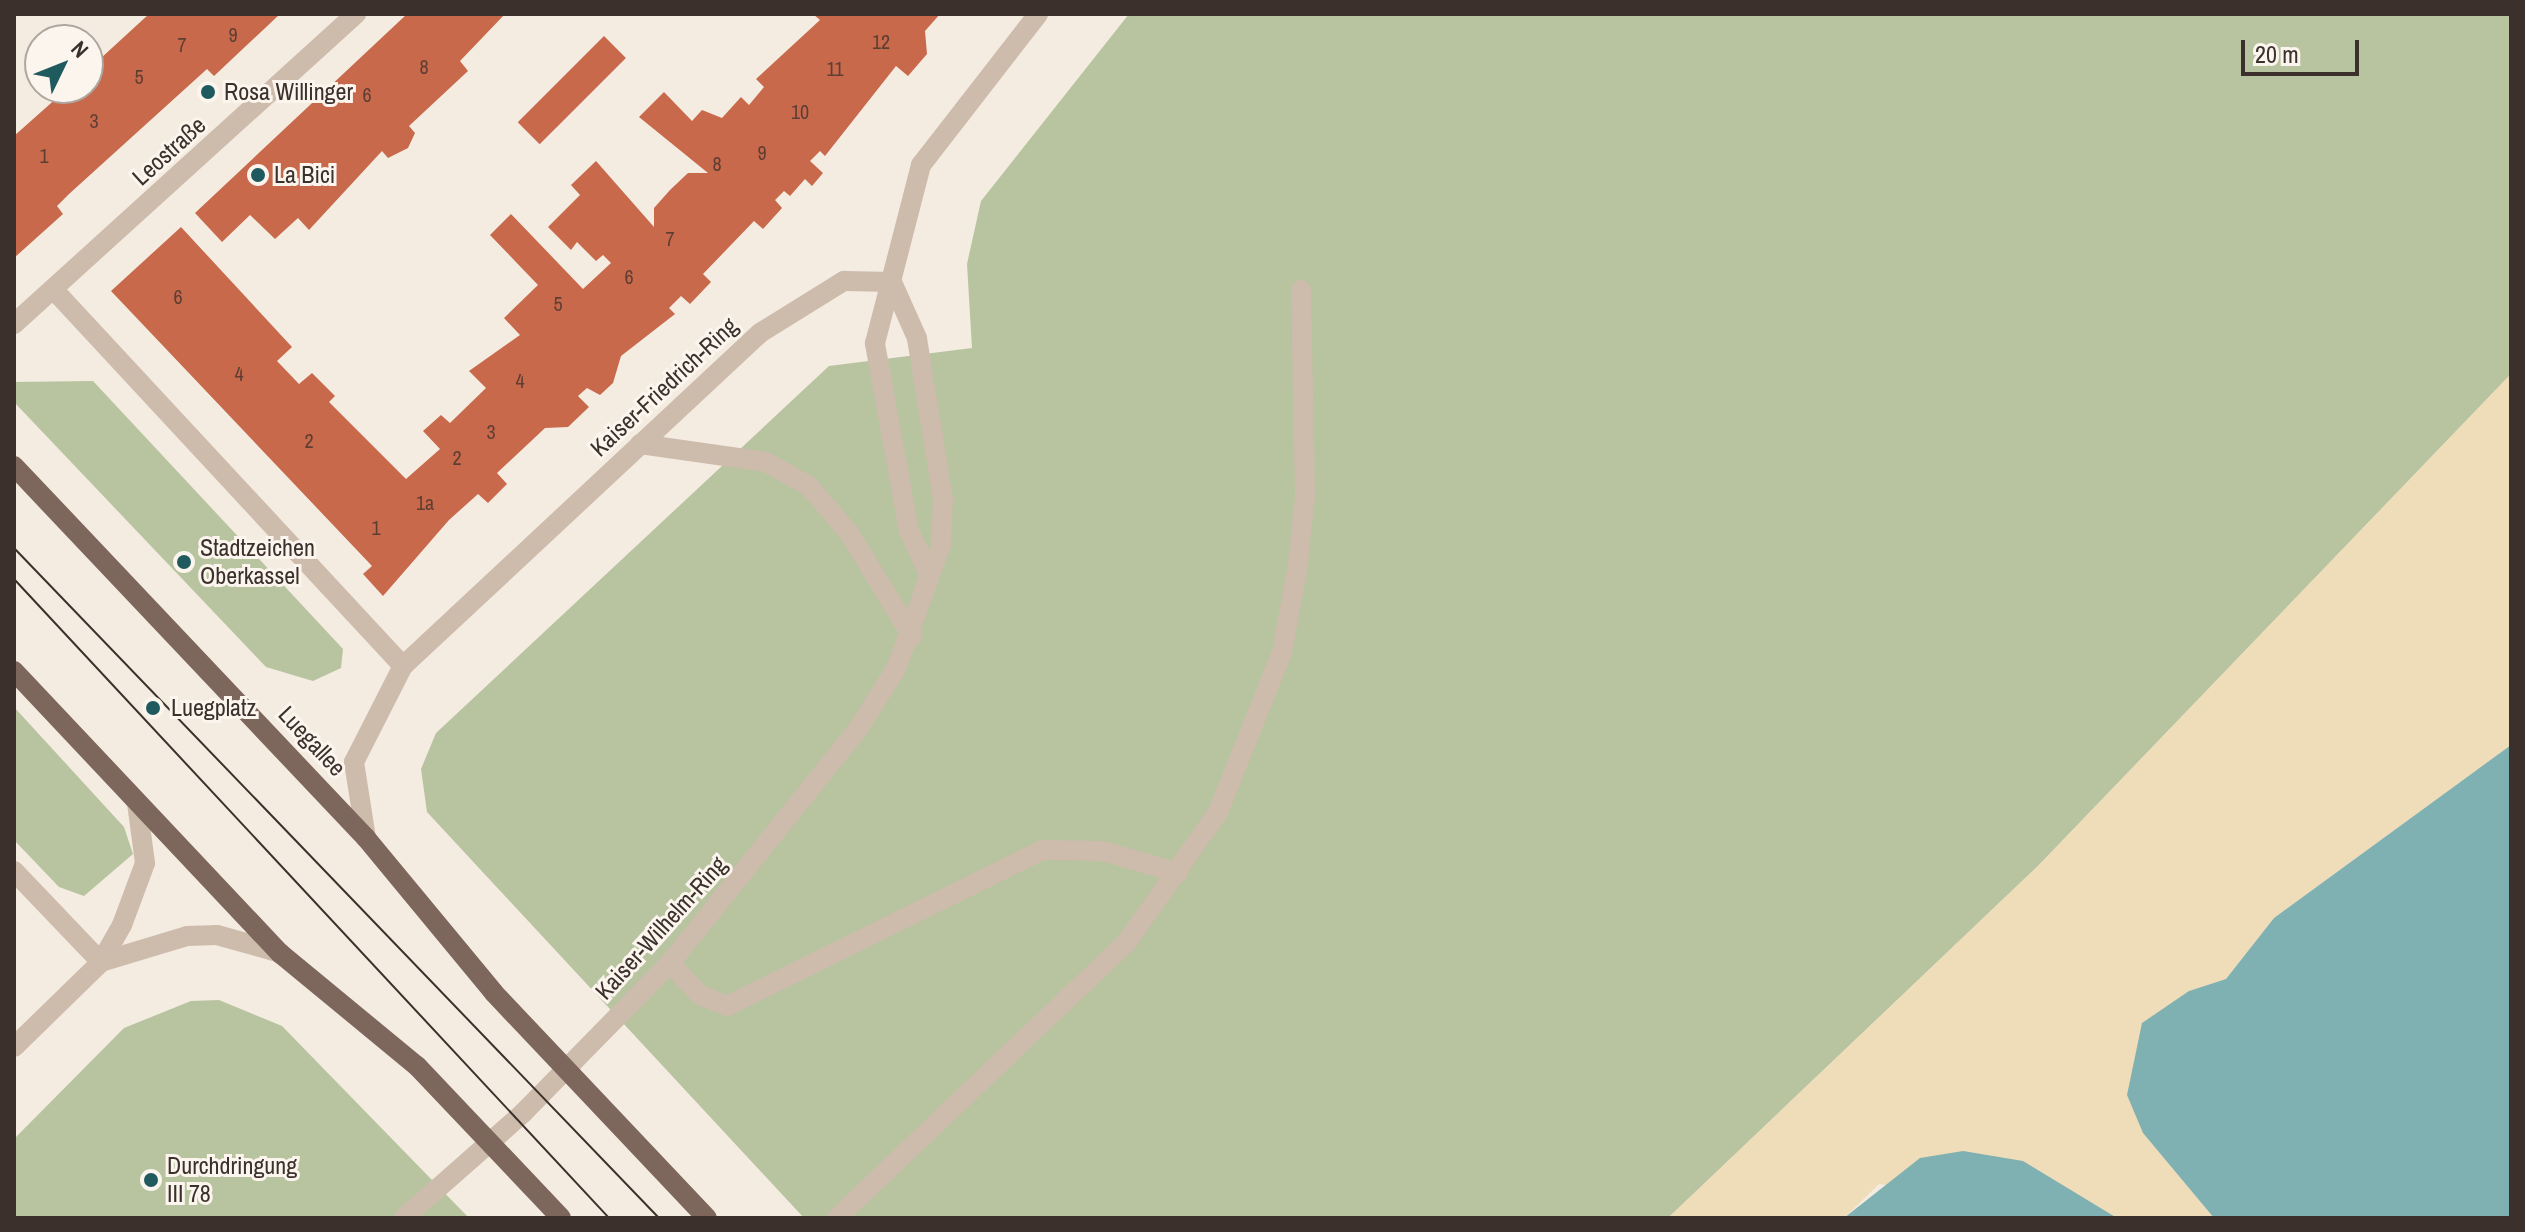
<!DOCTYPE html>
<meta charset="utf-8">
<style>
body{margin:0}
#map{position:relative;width:2525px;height:1232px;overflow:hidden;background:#f4ebe1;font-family:"Archivo Narrow",sans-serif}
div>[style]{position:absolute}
.green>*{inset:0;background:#b8c4a0}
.sand>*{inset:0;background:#efdcb8}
.water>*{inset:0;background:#7fb0b2}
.building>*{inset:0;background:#c8694b;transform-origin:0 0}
.minor>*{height:20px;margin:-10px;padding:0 10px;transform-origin:10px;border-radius:10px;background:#cdbbac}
.major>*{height:20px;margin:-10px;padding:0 10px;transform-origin:10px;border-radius:10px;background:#7d675c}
.tram>*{height:2px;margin:-1px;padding:0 1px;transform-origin:1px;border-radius:1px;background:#3b302b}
.major-bridge>*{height:20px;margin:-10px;padding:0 10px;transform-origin:10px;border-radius:10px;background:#7d675c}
.dots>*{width:22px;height:22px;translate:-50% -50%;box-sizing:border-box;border:4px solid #fbf5ee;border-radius:50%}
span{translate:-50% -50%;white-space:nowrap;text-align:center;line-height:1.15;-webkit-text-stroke:6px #fbf5ee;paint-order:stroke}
.number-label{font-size:20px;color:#5e3e33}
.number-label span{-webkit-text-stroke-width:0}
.poi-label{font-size:24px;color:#3b302b}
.left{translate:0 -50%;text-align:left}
.street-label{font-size:24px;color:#3b302b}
.frame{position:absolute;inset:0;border:16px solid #3b302b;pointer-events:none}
.north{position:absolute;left:24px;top:24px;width:80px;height:80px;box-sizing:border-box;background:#fbf5ee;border:2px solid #aea6a0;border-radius:50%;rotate:47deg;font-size:22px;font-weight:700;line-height:32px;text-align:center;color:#3b302b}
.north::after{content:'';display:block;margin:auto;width:28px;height:36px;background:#1f5a5e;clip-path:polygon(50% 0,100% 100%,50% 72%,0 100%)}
.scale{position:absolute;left:2241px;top:40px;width:118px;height:36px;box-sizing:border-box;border:4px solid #3b302b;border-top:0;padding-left:10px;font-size:24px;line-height:28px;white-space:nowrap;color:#3b302b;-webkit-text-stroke:6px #fbf5ee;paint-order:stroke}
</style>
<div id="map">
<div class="green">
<div style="clip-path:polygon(1129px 14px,2511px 14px,2511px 374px,2038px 866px,1668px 1218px,804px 1218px,427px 812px,421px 769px,436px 733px,829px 366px,972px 348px,967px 264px,981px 201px)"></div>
<div style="clip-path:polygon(93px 381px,343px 649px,341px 668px,313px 681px,266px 667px,14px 402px,14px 382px)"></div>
<div style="clip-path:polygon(14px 707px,124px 827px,133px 854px,84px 896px,59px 887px,14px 840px)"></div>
<div style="clip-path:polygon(219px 1000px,282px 1026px,469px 1218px,14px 1218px,14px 1139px,124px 1028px,191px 1001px)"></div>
</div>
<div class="sand">
<div style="clip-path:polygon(2511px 374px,2511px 745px,2274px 918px,2226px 979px,2189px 991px,2143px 1133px,2214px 1218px,2117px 1218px,1879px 1184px,1844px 1218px,1668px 1218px,2038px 866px)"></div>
</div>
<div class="water">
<div style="clip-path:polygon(2511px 745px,2511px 1218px,2214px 1218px,2143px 1133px,2127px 1095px,2142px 1023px,2189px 991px,2226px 979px,2274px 918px)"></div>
<div style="clip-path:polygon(1963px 1151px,2023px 1161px,2117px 1218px,1844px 1218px,1920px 1158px)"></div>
</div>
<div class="building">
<div style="clip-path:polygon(149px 14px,280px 14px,214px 76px,207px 69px,69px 194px,57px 206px,63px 214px,14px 258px,14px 136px,68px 88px,88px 88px,88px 70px)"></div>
<div style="clip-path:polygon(407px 14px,505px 14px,460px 61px,468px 71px,409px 126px,415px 133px,408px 148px,388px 158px,382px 151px,309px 230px,298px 218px,275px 239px,250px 215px,222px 242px,195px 213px)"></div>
<div style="clip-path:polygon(813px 14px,940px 14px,925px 31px,927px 54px,908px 76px,896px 66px,825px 156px,820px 151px,810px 161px,823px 173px,812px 186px,805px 179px,790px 196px,784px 191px,775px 200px,782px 208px,763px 229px,754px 221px,703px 274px,711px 282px,690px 304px,681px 296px,669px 308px,675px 314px,621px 356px,613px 383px,600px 395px,587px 388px,578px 396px,589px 407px,568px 427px,545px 428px,497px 473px,507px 484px,488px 503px,478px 494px,449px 520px,383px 596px,363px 574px,372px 566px,111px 291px,181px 227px,292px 347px,277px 361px,299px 384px,312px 373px,335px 396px,329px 402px,406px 479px,440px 449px,423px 431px,441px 415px,450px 423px,486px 388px,469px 371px,520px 335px,504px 318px,538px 285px,490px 235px,511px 214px,583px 289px,611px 263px,603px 255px,596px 261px,577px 242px,571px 250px,548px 227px,580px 195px,571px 185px,596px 161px,654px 227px,654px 208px,670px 190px,688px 173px,708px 173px,639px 117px,664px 92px,692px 121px,702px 110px,722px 118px,741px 97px,749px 105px,764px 87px,756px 79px,820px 20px)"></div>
<div style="left:604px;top:36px;width:31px;height:122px;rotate:45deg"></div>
</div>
<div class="minor">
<div style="left:54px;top:290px;width:513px;rotate:47.13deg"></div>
<div style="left:14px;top:324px;width:462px;rotate:-42.2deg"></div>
<div style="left:640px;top:444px;width:127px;rotate:8.1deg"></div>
<div style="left:766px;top:462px;width:49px;rotate:29.2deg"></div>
<div style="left:809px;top:486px;width:62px;rotate:49.6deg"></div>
<div style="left:849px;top:533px;width:121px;rotate:58.5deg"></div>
<div style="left:929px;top:574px;width:47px;rotate:-114.9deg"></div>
<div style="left:909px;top:531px;width:191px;rotate:-100.3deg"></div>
<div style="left:875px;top:343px;width:184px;rotate:-75.5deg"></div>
<div style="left:921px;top:165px;width:191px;rotate:-52.2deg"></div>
<div style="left:366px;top:838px;width:77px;rotate:-99deg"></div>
<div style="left:354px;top:762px;width:108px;rotate:-63deg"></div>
<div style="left:403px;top:666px;width:488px;rotate:-43deg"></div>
<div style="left:760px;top:333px;width:99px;rotate:-31.8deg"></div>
<div style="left:844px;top:281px;width:48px;rotate:1.2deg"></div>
<div style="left:14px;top:871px;width:126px;rotate:46.3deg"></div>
<div style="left:101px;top:962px;width:90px;rotate:-16.8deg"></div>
<div style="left:187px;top:936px;width:30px;rotate:-2deg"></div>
<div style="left:217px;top:935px;width:66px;rotate:15.7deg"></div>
<div style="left:670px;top:963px;width:44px;rotate:46.8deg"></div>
<div style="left:700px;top:995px;width:29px;rotate:22deg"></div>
<div style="left:727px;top:1006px;width:352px;rotate:-26.3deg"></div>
<div style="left:1043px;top:850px;width:60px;rotate:1deg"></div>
<div style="left:1103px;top:851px;width:78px;rotate:16.3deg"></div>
<div style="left:14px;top:1047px;width:122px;rotate:-44.3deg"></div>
<div style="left:101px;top:962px;width:43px;rotate:-60.4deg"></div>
<div style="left:122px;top:925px;width:66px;rotate:-69.6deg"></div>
<div style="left:145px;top:863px;width:61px;rotate:-97.6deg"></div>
<div style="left:404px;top:1218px;width:159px;rotate:-41.4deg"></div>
<div style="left:523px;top:1113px;width:210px;rotate:-45.6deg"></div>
<div style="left:670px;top:963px;width:297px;rotate:-51.2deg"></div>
<div style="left:856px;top:732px;width:75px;rotate:-57.6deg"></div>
<div style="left:896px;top:669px;width:132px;rotate:-70.1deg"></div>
<div style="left:941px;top:545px;width:46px;rotate:-87.5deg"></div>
<div style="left:943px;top:499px;width:163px;rotate:-99.2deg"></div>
<div style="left:917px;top:338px;width:61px;rotate:-114.1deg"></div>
<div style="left:837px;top:1218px;width:400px;rotate:-43.6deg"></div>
<div style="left:1127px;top:942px;width:159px;rotate:-55deg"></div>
<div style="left:1218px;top:812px;width:172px;rotate:-68.2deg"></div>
<div style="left:1282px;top:652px;width:83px;rotate:-79.6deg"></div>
<div style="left:1297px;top:570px;width:74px;rotate:-83.8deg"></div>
<div style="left:1305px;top:496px;width:206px;rotate:-91.1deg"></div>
</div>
<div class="major">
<div style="left:14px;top:466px;width:512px;rotate:46.58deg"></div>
<div style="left:366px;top:838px;width:201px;rotate:50.4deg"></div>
<div style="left:14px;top:671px;width:389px;rotate:46.7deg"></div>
<div style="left:281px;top:954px;width:176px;rotate:39.5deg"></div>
</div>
<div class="tram">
<div style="left:14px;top:548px;width:930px;rotate:46.09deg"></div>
<div style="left:14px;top:579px;width:873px;rotate:47.04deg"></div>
</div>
<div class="major-bridge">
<div style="left:494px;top:993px;width:310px;rotate:46.6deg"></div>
<div style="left:417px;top:1066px;width:209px;rotate:46.5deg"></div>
</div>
<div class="dots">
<div style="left:208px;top:92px;background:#1f5a5e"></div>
<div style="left:258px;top:175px;background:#1f5a5e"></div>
<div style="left:184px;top:562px;background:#1f5a5e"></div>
<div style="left:153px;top:708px;background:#1f5a5e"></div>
<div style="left:151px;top:1180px;background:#1f5a5e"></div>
</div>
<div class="number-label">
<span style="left:233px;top:34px">9</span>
<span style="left:881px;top:41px">12</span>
<span style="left:182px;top:44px">7</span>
<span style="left:424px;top:66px">8</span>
<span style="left:835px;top:68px">11</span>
<span style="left:139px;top:76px">5</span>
<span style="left:367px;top:94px">6</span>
<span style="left:800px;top:111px">10</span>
<span style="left:94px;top:120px">3</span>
<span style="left:762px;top:152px">9</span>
<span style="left:44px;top:155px">1</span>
<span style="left:717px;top:163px">8</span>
<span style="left:670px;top:238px">7</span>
<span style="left:629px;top:276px">6</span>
<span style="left:178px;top:296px">6</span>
<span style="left:558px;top:303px">5</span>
<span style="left:239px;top:373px">4</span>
<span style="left:520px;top:380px">4</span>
<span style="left:491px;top:431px">3</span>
<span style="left:309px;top:440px">2</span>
<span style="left:457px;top:457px">2</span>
<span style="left:425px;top:502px">1a</span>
<span style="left:376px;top:527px">1</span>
</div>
<div class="poi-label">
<span class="left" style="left:224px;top:92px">Rosa Willinger</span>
<span class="left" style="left:274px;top:175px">La Bici</span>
<span class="left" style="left:200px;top:562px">Stadtzeichen<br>Oberkassel</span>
<span class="left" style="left:171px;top:708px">Luegplatz</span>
<span class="left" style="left:167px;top:1180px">Durchdringung<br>III 78</span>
</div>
<div class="street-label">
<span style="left:169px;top:151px;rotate:-42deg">Leostraße</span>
<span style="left:664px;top:387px;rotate:-43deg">Kaiser-Friedrich-Ring</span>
<span style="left:312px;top:741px;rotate:47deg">Luegallee</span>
<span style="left:661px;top:928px;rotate:-48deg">Kaiser-Wilhelm-Ring</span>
</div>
<div class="frame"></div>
<div class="north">N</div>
<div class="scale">20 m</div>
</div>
